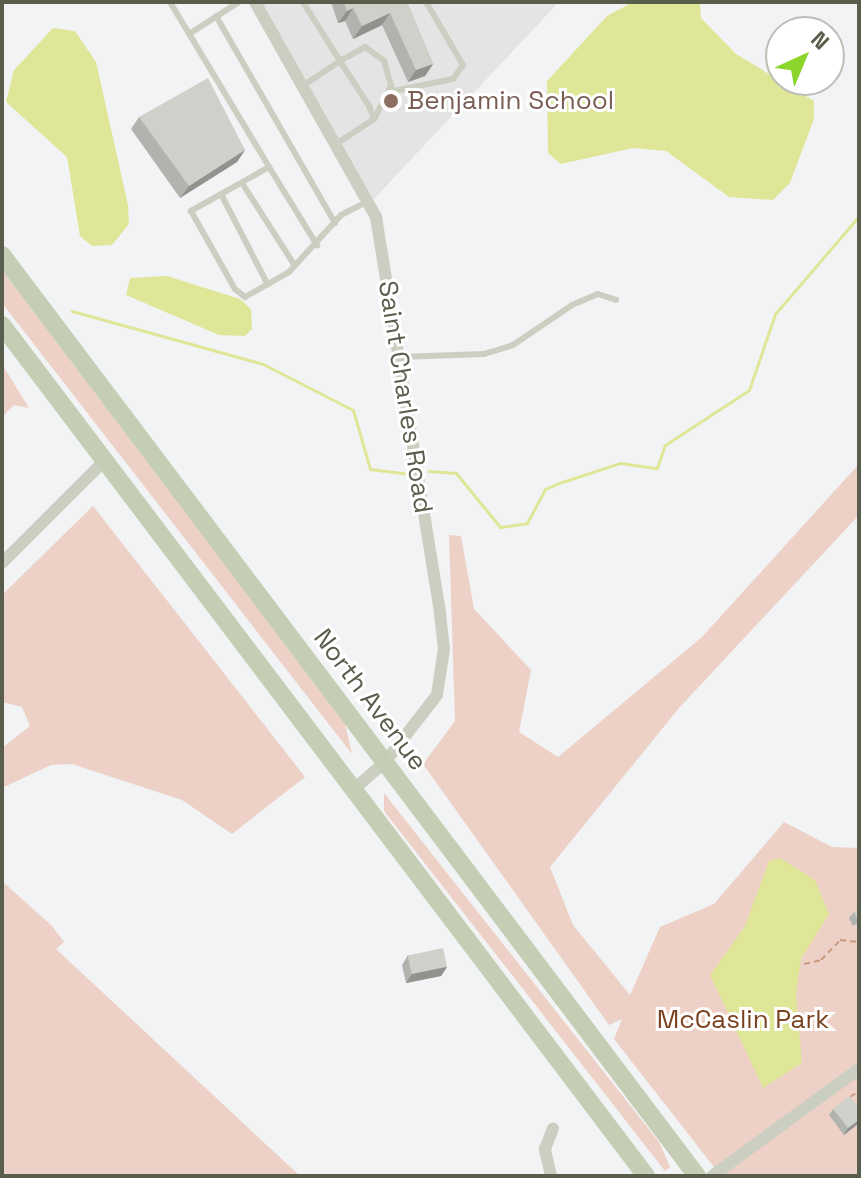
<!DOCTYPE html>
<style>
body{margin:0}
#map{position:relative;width:861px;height:1178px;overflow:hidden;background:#f2f3f4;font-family:"Space Grotesk",sans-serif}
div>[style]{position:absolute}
.education>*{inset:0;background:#e4e4e5}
.green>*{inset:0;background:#edd0c6}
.water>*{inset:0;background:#e0e697}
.stream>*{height:3px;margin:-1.5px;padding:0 1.5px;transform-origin:1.5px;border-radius:1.5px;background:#e0e697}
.path>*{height:2px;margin-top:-1px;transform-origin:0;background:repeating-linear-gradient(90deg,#c89b80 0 6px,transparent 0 10px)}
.service>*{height:6px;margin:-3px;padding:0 3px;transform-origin:3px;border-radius:3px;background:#cbcfc1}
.minor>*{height:12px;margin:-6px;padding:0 6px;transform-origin:6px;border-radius:6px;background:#cbcfc1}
.primary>*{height:18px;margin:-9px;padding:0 9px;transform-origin:9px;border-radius:9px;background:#c5ceb5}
.wall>*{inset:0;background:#b1b4ae}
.shaded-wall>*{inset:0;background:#90928d}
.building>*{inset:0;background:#ced1ca;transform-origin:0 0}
.dots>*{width:22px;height:22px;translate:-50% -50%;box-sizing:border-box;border:4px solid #fff;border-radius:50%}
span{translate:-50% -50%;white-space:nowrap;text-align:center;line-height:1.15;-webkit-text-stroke:6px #fff;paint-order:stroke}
.education-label{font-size:26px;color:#785e54}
.left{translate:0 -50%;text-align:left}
.street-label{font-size:26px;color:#585e4b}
.park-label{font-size:26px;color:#7b4220}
.frame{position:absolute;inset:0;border:4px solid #585e4b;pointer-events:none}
.north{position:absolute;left:765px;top:16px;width:80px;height:80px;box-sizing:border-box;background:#fff;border:2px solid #bcbfb7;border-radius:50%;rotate:44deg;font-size:22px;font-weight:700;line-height:32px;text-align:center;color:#585e4b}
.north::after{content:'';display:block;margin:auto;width:28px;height:36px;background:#8cd62b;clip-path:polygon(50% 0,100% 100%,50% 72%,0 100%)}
</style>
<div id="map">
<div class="education">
<div style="clip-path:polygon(259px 2px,559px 2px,373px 200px)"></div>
</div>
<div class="green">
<div style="clip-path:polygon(2px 270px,345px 724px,352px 754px,2px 303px)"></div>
<div style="clip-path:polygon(2px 364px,29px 408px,14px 405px,2px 417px)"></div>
<div style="clip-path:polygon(859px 464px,859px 515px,679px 708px,550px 867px,573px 925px,630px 995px,660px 927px,714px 904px,784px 822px,832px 847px,859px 848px,859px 1176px,721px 1176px,614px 1039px,622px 1019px,609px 1025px,423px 764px,455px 721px,449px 535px,461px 536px,474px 609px,531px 670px,519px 732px,558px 757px,702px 637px)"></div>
<div style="clip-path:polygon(93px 506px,305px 777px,232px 834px,182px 800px,72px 764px,51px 765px,2px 788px,2px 748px,30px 726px,22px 707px,2px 702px,2px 595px)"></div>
<div style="clip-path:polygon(384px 793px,659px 1142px,670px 1167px,665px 1171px,384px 811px)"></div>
<div style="clip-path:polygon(2px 881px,52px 926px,64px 942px,56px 949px,300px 1176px,2px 1176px)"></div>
</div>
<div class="water">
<div style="clip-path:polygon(633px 2px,700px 2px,701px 18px,736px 54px,814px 101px,814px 119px,790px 183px,773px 200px,729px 197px,666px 151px,633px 148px,561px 164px,548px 153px,547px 81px,607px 16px)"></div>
<div style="clip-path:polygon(53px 28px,75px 31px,96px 62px,128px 205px,129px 224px,112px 245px,92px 246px,80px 236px,67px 157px,6px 102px,14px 70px)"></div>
<div style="clip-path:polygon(167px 276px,240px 299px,251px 309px,252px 329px,245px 336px,219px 335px,126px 295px,130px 278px)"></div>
<div style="clip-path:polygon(780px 858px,815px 880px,829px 914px,801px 959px,796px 994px,802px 1063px,763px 1088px,710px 975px,745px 926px,769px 861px)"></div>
</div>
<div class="stream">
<div style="left:72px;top:311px;width:198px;rotate:15.5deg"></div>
<div style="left:263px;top:364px;width:101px;rotate:27.1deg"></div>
<div style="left:353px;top:410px;width:61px;rotate:73.9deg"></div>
<div style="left:370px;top:469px;width:40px;rotate:7.1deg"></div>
<div style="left:429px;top:471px;width:27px;rotate:4deg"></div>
<div style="left:456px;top:473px;width:70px;rotate:50.8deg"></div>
<div style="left:500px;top:527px;width:27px;rotate:-8deg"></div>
<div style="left:527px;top:523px;width:38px;rotate:-62deg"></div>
<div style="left:545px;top:489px;width:12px;rotate:-24deg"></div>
<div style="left:556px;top:484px;width:67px;rotate:-18.2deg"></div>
<div style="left:620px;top:463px;width:37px;rotate:8deg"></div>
<div style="left:657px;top:468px;width:24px;rotate:-71deg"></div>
<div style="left:665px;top:445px;width:100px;rotate:-33.2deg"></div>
<div style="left:749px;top:390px;width:80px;rotate:-71.1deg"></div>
<div style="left:775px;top:314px;width:129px;rotate:-49.4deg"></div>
</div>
<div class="path">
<div style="left:804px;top:964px;width:17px;rotate:-13deg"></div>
<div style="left:821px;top:960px;width:28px;rotate:-46deg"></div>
<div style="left:840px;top:940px;width:19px;rotate:6deg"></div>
<div style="left:850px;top:1097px;width:11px;rotate:-34deg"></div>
</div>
<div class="service">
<div style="left:170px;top:2px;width:192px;rotate:59deg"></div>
<div style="left:269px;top:167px;width:90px;rotate:150.6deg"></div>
<div style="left:191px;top:211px;width:90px;rotate:60.6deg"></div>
<div style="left:235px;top:289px;width:13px;rotate:39deg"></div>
<div style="left:245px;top:297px;width:51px;rotate:-29.6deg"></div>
<div style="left:289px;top:272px;width:77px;rotate:-47.6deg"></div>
<div style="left:341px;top:215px;width:30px;rotate:-27deg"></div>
<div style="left:303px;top:2px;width:70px;rotate:57.9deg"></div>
<div style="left:340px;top:61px;width:29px;rotate:-29deg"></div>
<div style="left:365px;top:47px;width:24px;rotate:36deg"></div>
<div style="left:384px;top:61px;width:26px;rotate:74deg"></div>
<div style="left:391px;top:86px;width:37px;rotate:117deg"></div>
<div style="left:216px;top:16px;width:239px;rotate:60.1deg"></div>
<div style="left:189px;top:34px;width:59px;rotate:-32.6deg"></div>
<div style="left:304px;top:85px;width:43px;rotate:-33.7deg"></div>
<div style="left:340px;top:61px;width:54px;rotate:57.2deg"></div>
<div style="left:369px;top:106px;width:14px;rotate:69deg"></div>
<div style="left:374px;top:119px;width:45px;rotate:146.7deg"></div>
<div style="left:389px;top:92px;width:65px;rotate:-11.5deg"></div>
<div style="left:453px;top:79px;width:17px;rotate:-54deg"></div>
<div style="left:463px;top:65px;width:73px;rotate:-120.4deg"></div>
<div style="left:269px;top:167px;width:92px;rotate:58.4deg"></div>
<div style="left:242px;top:183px;width:98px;rotate:57.4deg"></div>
<div style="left:221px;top:194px;width:102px;rotate:62.7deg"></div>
<div style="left:399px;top:357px;width:85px;rotate:-2deg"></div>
<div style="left:484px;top:354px;width:30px;rotate:-17deg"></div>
<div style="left:513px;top:345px;width:71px;rotate:-34.1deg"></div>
<div style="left:572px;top:305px;width:28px;rotate:-23deg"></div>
<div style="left:598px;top:294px;width:19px;rotate:18deg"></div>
</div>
<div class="minor">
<div style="left:255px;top:2px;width:247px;rotate:60.6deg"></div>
<div style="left:376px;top:217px;width:393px;rotate:80.8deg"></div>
<div style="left:439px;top:605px;width:44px;rotate:83.5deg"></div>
<div style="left:444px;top:649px;width:47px;rotate:98.7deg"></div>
<div style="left:437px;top:695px;width:85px;rotate:127.8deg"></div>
<div style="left:385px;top:762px;width:41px;rotate:138.9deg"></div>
<div style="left:2px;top:563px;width:144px;rotate:-45deg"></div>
<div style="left:551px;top:1176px;width:28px;rotate:-103deg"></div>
<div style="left:545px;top:1149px;width:22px;rotate:-69deg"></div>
<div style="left:712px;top:1176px;width:182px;rotate:-36.1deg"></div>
</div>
<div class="primary">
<div style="left:2px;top:255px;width:1154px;rotate:52.96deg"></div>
<div style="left:2px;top:325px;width:1067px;rotate:52.88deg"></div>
</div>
<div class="wall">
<div style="clip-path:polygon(331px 2px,407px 2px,433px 64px,425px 76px,408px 82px,382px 25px,353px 39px,345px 21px,338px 23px)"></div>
<div style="clip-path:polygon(139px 117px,245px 150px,237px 162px,180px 198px,131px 129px)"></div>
<div style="clip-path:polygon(859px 909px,859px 922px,853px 926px,849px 918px,854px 912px)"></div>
<div style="clip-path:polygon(408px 955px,447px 967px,441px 976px,406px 983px,402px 965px)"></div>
<div style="clip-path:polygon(833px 1109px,859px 1123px,844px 1135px,829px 1115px)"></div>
</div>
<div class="shaded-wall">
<div style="clip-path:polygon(353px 8px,345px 21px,338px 23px,347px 11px)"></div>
<div style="clip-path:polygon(390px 13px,382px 25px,353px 39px,362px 26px)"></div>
<div style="clip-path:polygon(433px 64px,425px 76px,408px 82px,416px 70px)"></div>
<div style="clip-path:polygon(245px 150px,237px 162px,180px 198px,189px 186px)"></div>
<div style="clip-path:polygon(447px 967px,441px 976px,406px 983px,412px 974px)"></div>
<div style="clip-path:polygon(859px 1120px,859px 1123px,844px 1135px,848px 1128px)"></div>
</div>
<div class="building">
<div style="clip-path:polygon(344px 2px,407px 2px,433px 64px,416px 70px,390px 13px,362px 26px,353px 8px,347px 11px)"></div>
<div style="clip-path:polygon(208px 78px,245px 150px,189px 186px,139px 117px)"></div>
<div style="clip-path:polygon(859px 909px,859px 918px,857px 919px,854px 912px)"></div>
<div style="left:443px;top:948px;width:19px;height:36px;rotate:78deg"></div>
<div style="clip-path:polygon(850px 1096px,859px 1109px,859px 1120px,848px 1128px,833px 1109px)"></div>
</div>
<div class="dots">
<div style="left:391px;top:101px;background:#8d6e63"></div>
</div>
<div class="education-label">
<span class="left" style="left:407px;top:101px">Benjamin School</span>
</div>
<div class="street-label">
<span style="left:405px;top:397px;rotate:81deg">Saint Charles Road</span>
<span style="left:370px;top:700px;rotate:53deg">North Avenue</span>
</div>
<div class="park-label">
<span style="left:743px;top:1020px">McCaslin Park</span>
</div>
<div class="frame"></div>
<div class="north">N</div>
</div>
